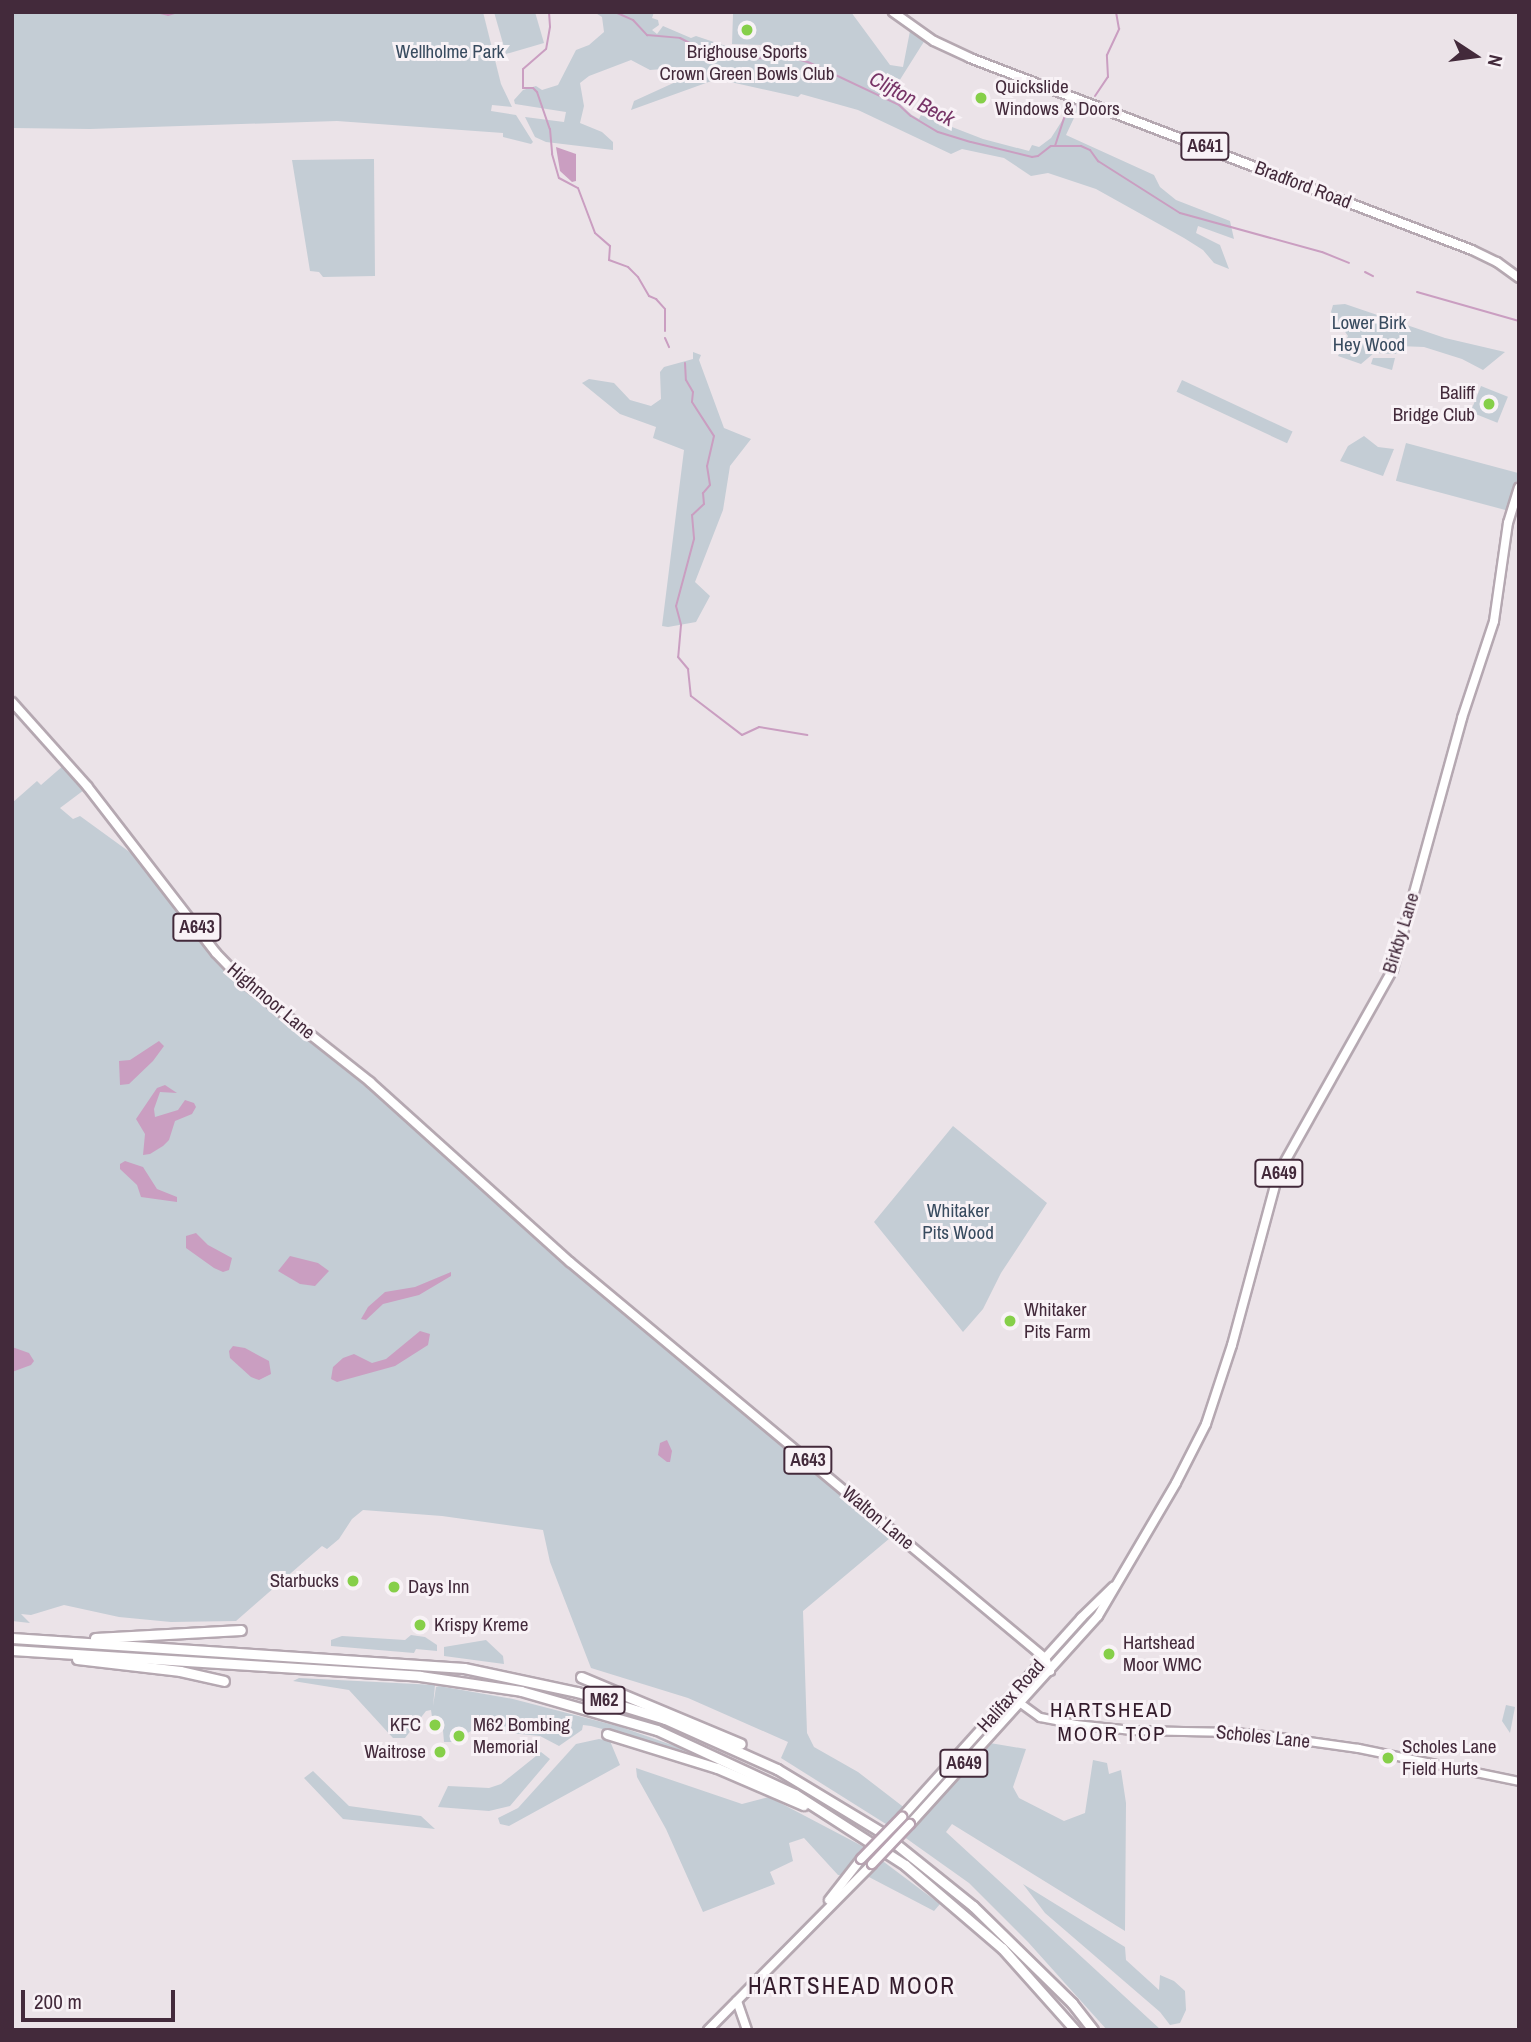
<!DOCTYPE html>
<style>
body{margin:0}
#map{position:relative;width:1531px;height:2042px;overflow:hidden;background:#ebe3e8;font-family:"Archivo Narrow",sans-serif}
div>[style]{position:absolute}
.green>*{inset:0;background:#c4cdd5;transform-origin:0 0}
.water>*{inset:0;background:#ca9ec1}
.stream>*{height:2px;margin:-1px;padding:0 1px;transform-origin:1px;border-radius:1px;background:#ca9ec1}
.roads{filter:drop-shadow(2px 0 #b5a8b1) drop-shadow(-2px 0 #b5a8b1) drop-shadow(0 2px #b5a8b1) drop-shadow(0 -2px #b5a8b1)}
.secondary>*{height:7px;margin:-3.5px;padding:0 3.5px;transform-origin:3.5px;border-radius:3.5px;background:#fff}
.primary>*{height:8px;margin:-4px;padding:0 4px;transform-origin:4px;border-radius:4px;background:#fff}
.motorway>*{height:9px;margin:-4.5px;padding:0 4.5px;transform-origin:4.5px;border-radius:4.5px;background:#fff}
.bridges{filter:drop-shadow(2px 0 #b7a2b0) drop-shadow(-2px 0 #b7a2b0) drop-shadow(0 2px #b7a2b0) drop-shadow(0 -2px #b7a2b0)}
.primary-bridge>*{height:8px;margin:-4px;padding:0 4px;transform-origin:4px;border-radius:4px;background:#fff}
.dots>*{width:19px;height:19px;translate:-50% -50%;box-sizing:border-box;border:4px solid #f8f2f6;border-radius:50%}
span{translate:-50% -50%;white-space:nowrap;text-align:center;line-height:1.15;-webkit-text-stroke:6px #f8f2f6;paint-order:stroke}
.shield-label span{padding:2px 5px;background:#f8f2f6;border:2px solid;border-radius:5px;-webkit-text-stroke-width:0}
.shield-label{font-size:18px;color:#432a3b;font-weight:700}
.park-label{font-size:19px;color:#384b5f}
.poi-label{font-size:19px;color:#432a3b}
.left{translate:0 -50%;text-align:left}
.right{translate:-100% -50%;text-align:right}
.street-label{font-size:19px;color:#432a3b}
.water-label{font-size:21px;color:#773467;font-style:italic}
.neighbourhood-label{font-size:21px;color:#341c2c;letter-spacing:2px}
.quarter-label{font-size:23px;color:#341c2c;letter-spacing:2px}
.frame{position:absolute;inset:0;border:14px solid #432a3b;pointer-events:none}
.north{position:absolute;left:1440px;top:21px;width:70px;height:70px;-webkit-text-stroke:5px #f8f2f6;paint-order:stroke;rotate:103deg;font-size:19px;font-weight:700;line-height:28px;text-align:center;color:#432a3b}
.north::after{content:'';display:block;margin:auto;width:24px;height:32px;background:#432a3b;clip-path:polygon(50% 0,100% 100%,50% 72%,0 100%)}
.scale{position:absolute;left:21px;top:1990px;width:154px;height:32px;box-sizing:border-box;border:4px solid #432a3b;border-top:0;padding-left:9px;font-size:21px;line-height:24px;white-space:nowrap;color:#432a3b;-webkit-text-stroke:5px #f8f2f6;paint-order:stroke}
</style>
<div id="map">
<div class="green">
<div style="clip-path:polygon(12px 12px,483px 12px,501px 84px,512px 107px,492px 105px,491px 111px,516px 115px,533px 142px,531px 144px,503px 137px,503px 133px,337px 121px,90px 129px,12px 128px)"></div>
<div style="clip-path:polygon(494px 12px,535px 12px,544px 43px,506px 54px)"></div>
<div style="clip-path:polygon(594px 12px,654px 12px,652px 18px,658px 20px,659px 25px,652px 30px,657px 34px,663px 26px,691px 38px,696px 36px,726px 46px,762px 49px,762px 45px,732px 44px,733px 14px,728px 12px,851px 12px,890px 65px,903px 67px,910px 31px,925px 40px,896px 86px,901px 105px,912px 115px,919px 119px,921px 115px,983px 139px,1029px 151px,1032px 145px,1039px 147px,1051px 138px,1074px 102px,1080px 105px,1066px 135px,1154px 175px,1160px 187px,1176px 200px,1230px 221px,1234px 239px,1198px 226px,1196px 233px,1220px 245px,1229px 269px,1214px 263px,1203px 250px,1184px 238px,1096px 189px,1048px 173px,1031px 176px,1004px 158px,962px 149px,951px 154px,858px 110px,801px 94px,798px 97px,717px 79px,631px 110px,634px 101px,680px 80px,675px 68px,650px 70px,631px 60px,589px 76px,580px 83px,584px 106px,580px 123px,602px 132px,613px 142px,613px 150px,546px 142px,535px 137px,525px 117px,564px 122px,566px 112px,515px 104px,514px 100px,523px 90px,536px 86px,542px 90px,558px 85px,576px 50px,589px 45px,604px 32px,602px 17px)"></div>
<div style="clip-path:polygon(374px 159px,375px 276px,323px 277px,319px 272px,310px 271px,292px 160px)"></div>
<div style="clip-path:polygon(1345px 304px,1445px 338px,1505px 352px,1483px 370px,1462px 359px,1424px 347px,1399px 346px,1396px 354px,1374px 353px,1361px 364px,1338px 356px,1348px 336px,1331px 312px,1333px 305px)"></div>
<div style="clip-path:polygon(693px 352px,701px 355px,699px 360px,724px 428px,751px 439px,730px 466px,723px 510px,695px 582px,710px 596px,696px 622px,668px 627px,662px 626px,684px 450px,653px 438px,656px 427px,620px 414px,582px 383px,589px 379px,614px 383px,630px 400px,651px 406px,661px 399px,660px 372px,664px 367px,693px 359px)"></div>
<div style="clip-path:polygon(1373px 358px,1395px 358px,1392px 370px,1371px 364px)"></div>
<div style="left:1182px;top:380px;width:122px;height:13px;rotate:25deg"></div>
<div style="left:1481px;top:386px;width:29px;height:28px;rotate:22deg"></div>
<div style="clip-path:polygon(1364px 436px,1378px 447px,1394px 449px,1383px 476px,1340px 461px,1348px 446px)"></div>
<div style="left:1406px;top:443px;width:117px;height:39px;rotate:15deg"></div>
<div style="clip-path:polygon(64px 765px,84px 790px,60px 808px,73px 819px,80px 816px,153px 869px,244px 982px,322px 1042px,537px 1232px,896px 1533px,803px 1611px,807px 1733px,814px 1747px,858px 1772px,910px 1812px,1012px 1706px,912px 1814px,916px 1817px,984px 1742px,1026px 1749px,1013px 1787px,1019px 1798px,1064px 1821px,1085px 1813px,1093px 1760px,1107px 1763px,1109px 1774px,1121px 1770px,1126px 1803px,1125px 1931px,952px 1824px,946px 1832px,1161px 2030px,1107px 2030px,1028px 1942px,969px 1883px,886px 1824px,781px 1758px,788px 1742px,688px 1698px,591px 1668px,550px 1562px,543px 1530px,442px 1516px,363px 1510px,352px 1519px,339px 1539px,327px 1549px,322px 1546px,236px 1621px,171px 1622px,119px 1617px,64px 1605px,31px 1615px,21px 1614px,30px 1623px,12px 1621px,12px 803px,37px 781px,41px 785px)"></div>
<div style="clip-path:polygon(953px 1126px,1047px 1203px,1001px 1273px,983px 1309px,963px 1332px,874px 1222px)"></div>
<div style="clip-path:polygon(1100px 1602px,1103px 1604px,1056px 1655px,1055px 1654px)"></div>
<div style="clip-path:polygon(411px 1635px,425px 1637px,437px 1645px,437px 1651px,416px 1649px,414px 1653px,331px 1646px,331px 1640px,342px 1636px,405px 1640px)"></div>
<div style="clip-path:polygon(486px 1640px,503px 1656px,504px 1664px,444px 1656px,444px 1647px)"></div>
<div style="clip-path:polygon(299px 1678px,435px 1685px,433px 1706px,436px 1687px,439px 1686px,513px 1699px,621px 1727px,703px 1756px,591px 1726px,583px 1725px,582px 1730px,559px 1746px,540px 1736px,479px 1730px,471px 1731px,453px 1742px,444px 1742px,442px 1719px,432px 1717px,431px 1710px,426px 1711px,405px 1738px,393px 1738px,349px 1690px,293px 1681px)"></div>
<div style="clip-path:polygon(1506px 1705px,1515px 1707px,1510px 1733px,1502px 1721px)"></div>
<div style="clip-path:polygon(599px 1739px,610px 1741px,620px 1765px,509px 1826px,500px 1824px,498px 1818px,518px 1808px,576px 1744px)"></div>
<div style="clip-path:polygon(541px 1752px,550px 1759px,510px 1806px,489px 1811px,438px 1807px,448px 1786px,489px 1788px,501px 1784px)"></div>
<div style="clip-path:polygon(636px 1768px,742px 1804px,769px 1797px,864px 1847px,940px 1904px,934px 1911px,867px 1876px,838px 1875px,804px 1838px,789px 1843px,793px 1861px,770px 1872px,775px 1884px,703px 1912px,666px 1829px,637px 1777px)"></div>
<div style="clip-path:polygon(313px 1771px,349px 1806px,421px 1816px,435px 1829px,343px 1819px,304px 1778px)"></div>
<div style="clip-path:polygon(1023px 1884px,1125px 1947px,1126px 1960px,1159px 1990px,1160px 1975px,1174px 1981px,1185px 1991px,1186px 2010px,1180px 2023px,1170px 2025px,1160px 2012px,1045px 1913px)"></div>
</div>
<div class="water">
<div style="clip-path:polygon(556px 147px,576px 154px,576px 181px,572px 182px,560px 171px)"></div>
<div style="clip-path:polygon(159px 1041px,164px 1046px,153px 1061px,129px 1084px,120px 1085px,119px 1061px,130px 1060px)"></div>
<div style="clip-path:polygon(165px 1085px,177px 1093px,160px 1092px,154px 1109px,155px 1117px,178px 1110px,185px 1100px,194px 1103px,196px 1107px,192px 1114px,175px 1121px,169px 1140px,163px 1146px,150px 1154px,143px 1155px,145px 1134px,136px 1119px,157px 1088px)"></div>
<div style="clip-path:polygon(125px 1161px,143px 1167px,157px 1189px,177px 1197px,177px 1202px,141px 1197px,137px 1185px,120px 1169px,120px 1164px)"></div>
<div style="clip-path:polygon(196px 1233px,208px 1245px,232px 1258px,229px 1270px,223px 1272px,214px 1268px,186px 1248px,186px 1236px)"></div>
<div style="clip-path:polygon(290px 1256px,318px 1263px,329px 1271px,315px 1286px,300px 1284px,278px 1271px)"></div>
<div style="clip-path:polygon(451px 1272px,451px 1276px,419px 1295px,383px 1304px,366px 1320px,361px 1319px,368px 1307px,385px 1292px,415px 1287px)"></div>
<div style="clip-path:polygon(420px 1331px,430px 1334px,428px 1345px,395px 1366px,337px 1382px,331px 1379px,333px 1367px,343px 1358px,354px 1354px,372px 1363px,386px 1359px)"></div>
<div style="clip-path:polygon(233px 1346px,245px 1348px,269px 1361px,271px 1374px,259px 1380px,251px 1377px,230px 1358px,229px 1351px)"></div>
<div style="clip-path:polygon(12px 1347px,29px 1353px,34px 1361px,31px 1365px,12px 1372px)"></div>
<div style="clip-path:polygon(667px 1440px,672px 1451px,670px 1462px,667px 1462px,658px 1455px,660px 1443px)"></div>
</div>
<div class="stream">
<div style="left:156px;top:12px;width:12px;rotate:14deg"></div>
<div style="left:168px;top:15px;width:10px;rotate:-17deg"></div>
<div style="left:549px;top:12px;width:15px;rotate:86deg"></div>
<div style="left:550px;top:27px;width:22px;rotate:100deg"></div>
<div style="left:546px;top:49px;width:30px;rotate:139deg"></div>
<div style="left:523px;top:69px;width:19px;rotate:90deg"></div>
<div style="left:523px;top:88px;width:10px"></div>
<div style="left:533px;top:88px;width:6px;rotate:45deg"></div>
<div style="left:537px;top:92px;width:39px;rotate:71deg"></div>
<div style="left:550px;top:129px;width:25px;rotate:85deg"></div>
<div style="left:552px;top:154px;width:25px;rotate:74deg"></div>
<div style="left:559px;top:178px;width:21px;rotate:28deg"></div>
<div style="left:578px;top:188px;width:48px;rotate:69.3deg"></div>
<div style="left:595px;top:233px;width:20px;rotate:41deg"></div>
<div style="left:610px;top:246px;width:14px;rotate:94deg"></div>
<div style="left:609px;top:260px;width:20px;rotate:20deg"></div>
<div style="left:628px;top:267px;width:14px;rotate:45deg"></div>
<div style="left:638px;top:277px;width:22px;rotate:60deg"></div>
<div style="left:649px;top:296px;width:8px;rotate:23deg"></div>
<div style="left:656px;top:299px;width:13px;rotate:48deg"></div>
<div style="left:665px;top:309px;width:22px;rotate:90deg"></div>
<div style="left:615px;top:12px;width:20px;rotate:24deg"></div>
<div style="left:633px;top:20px;width:21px;rotate:47deg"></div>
<div style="left:647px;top:35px;width:33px;rotate:5deg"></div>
<div style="left:680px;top:38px;width:31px;rotate:27deg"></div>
<div style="left:708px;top:52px;width:34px;rotate:12deg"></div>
<div style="left:741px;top:59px;width:49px;rotate:-2.3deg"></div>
<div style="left:790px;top:57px;width:19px;rotate:16deg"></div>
<div style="left:808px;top:62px;width:101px;rotate:25.3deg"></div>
<div style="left:899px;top:105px;width:16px;rotate:43deg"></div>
<div style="left:911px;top:116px;width:31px;rotate:31deg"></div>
<div style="left:938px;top:132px;width:34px;rotate:17deg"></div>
<div style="left:971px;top:142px;width:63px;rotate:13.8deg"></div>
<div style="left:1032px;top:157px;width:6px;rotate:-9deg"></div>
<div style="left:1038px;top:156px;width:16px;rotate:-38deg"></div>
<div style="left:1051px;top:146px;width:30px"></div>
<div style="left:1081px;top:146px;width:10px;rotate:24deg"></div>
<div style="left:1090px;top:150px;width:14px;rotate:54deg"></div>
<div style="left:1098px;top:161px;width:97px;rotate:32.4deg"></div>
<div style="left:1180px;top:213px;width:147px;rotate:15.4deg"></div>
<div style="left:1322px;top:252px;width:29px;rotate:22deg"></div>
<div style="left:1095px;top:96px;width:23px;rotate:-56deg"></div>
<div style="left:1108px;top:77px;width:22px;rotate:-93deg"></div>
<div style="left:1107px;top:55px;width:29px;rotate:-65deg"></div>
<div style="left:1119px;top:29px;width:17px;rotate:-100deg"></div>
<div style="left:1055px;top:146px;width:29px;rotate:-72deg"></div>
<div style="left:1064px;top:118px;width:18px;rotate:-45deg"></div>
<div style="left:1365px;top:272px;width:9px;rotate:27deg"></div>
<div style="left:1417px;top:292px;width:106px;rotate:15.9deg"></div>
<div style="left:665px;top:338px;width:10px;rotate:66deg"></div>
<div style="left:685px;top:363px;width:17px;rotate:87deg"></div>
<div style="left:686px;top:380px;width:14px;rotate:60deg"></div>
<div style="left:693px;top:392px;width:10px;rotate:96deg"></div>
<div style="left:692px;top:402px;width:40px;rotate:57.1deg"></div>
<div style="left:714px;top:436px;width:31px;rotate:103deg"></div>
<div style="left:707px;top:466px;width:19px;rotate:81deg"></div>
<div style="left:710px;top:485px;width:11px;rotate:131deg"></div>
<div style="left:703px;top:493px;width:11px;rotate:85deg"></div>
<div style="left:704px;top:504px;width:16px;rotate:137deg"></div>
<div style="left:692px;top:515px;width:24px;rotate:85deg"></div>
<div style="left:694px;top:539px;width:69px;rotate:105deg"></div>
<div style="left:676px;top:606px;width:20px;rotate:75deg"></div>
<div style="left:681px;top:625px;width:32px;rotate:95deg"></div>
<div style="left:678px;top:657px;width:16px;rotate:50deg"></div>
<div style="left:688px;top:669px;width:27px;rotate:84deg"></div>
<div style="left:691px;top:696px;width:64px;rotate:37.4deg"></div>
<div style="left:742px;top:735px;width:19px;rotate:-25deg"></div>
<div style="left:759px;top:727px;width:49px;rotate:9.5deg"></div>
</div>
<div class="roads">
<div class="secondary">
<div style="left:1012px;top:1697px;width:34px;rotate:36deg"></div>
<div style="left:1040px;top:1717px;width:36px;rotate:11deg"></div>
<div style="left:1075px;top:1724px;width:57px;rotate:6deg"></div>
<div style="left:1132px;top:1730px;width:103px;rotate:1.1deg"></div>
<div style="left:1235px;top:1732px;width:38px;rotate:6deg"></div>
<div style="left:1273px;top:1736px;width:86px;rotate:8deg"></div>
<div style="left:1358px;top:1748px;width:164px;rotate:11.6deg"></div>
</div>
<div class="primary">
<div style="left:893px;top:12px;width:50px;rotate:35.3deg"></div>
<div style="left:934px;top:41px;width:40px;rotate:25deg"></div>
<div style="left:970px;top:58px;width:537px;rotate:20.93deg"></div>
<div style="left:1472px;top:250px;width:28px;rotate:26deg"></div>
<div style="left:1497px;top:262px;width:27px;rotate:36deg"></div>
<div style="left:12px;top:702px;width:113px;rotate:48.2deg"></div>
<div style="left:87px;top:786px;width:211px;rotate:52.3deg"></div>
<div style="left:216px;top:953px;width:40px;rotate:46deg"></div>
<div style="left:244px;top:982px;width:161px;rotate:38.4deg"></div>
<div style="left:370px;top:1082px;width:269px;rotate:42deg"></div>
<div style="left:570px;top:1262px;width:618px;rotate:39.82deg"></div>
<div style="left:1045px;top:1658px;width:14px;rotate:69deg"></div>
<div style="left:902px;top:1817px;width:268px;rotate:-48deg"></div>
<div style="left:1081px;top:1618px;width:45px;rotate:-44.1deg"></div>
<div style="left:910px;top:1824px;width:280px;rotate:-47.9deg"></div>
<div style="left:1098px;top:1616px;width:154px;rotate:-59.6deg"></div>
<div style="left:1176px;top:1483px;width:66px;rotate:-63deg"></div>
<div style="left:1206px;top:1424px;width:83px;rotate:-71.8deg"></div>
<div style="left:1232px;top:1345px;width:177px;rotate:-74.9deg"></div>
<div style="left:1278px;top:1174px;width:235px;rotate:-60.7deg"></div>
<div style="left:1393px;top:969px;width:260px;rotate:-74.6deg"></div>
<div style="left:1462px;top:718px;width:102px;rotate:-71.7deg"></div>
<div style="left:1494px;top:621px;width:99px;rotate:-81.9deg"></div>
<div style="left:1508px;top:523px;width:37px;rotate:-73deg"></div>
<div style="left:829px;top:1900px;width:52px;rotate:-52deg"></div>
<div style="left:737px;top:2001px;width:31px;rotate:71deg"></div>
<div style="left:708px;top:2030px;width:233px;rotate:-45.3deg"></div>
</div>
<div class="motorway">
<div style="left:12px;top:1638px;width:453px;rotate:3.8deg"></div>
<div style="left:464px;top:1668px;width:116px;rotate:12deg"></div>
<div style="left:577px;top:1692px;width:92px;rotate:17.1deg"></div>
<div style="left:665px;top:1719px;width:123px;rotate:24.1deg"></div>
<div style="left:777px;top:1769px;width:122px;rotate:31.2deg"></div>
<div style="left:881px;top:1832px;width:118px;rotate:38.8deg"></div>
<div style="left:973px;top:1906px;width:139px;rotate:44.4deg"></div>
<div style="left:1072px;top:2003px;width:34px;rotate:52deg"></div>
<div style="left:95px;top:1638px;width:146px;rotate:-3.1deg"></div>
<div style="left:12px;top:1650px;width:409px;rotate:3.6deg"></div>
<div style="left:420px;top:1676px;width:102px;rotate:8.4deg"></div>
<div style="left:521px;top:1691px;width:141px;rotate:16deg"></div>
<div style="left:657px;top:1730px;width:152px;rotate:24.9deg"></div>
<div style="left:795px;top:1794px;width:131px;rotate:32.8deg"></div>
<div style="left:905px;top:1865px;width:128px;rotate:40.6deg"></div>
<div style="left:1002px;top:1948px;width:110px;rotate:48.3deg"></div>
<div style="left:77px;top:1659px;width:104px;rotate:6.6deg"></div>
<div style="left:180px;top:1671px;width:45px;rotate:12.8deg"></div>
<div style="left:581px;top:1677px;width:173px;rotate:22.7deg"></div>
<div style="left:607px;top:1734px;width:115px;rotate:17.2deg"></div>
<div style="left:717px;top:1768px;width:94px;rotate:23.3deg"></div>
</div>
</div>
<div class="bridges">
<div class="primary-bridge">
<div style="left:861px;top:1859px;width:59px;rotate:-45.7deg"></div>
<div style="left:872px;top:1864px;width:55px;rotate:-46.5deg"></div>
</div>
</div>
<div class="dots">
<div style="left:747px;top:30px;background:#86cf49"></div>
<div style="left:981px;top:98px;background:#86cf49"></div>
<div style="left:1489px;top:404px;background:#86cf49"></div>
<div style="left:1010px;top:1321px;background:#86cf49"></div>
<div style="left:353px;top:1581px;background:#86cf49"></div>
<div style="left:394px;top:1587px;background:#86cf49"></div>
<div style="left:420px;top:1625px;background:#86cf49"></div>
<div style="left:1109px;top:1654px;background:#86cf49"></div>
<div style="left:435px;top:1725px;background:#86cf49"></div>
<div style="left:459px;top:1736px;background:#86cf49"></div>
<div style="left:440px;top:1752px;background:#86cf49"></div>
<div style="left:1388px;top:1758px;background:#86cf49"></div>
</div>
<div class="shield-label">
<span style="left:1205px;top:146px">A641</span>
<span style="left:197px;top:927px">A643</span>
<span style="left:1279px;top:1173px">A649</span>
<span style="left:808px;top:1460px">A643</span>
<span style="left:604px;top:1700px">M62</span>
<span style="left:964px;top:1763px">A649</span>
</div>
<div class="park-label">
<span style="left:450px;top:52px">Wellholme Park</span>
<span style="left:1369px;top:334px">Lower Birk<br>Hey Wood</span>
<span style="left:958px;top:1222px">Whitaker<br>Pits Wood</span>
</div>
<div class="poi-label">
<span style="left:747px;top:63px">Brighouse Sports<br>Crown Green Bowls Club</span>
<span class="left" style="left:995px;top:98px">Quickslide<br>Windows &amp; Doors</span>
<span class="right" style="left:1475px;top:404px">Baliff<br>Bridge Club</span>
<span class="left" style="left:1024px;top:1321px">Whitaker<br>Pits Farm</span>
<span class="right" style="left:339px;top:1581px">Starbucks</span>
<span class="left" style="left:408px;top:1587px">Days Inn</span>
<span class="left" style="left:434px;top:1625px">Krispy Kreme</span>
<span class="left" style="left:1123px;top:1654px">Hartshead<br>Moor WMC</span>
<span class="right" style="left:421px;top:1725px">KFC</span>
<span class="left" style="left:473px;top:1736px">M62 Bombing<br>Memorial</span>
<span class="left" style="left:1402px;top:1758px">Scholes Lane<br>Field Hurts</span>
<span class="right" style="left:426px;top:1752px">Waitrose</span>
</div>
<div class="street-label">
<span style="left:1303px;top:185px;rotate:21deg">Bradford Road</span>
<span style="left:1401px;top:933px;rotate:-73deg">Birkby Lane</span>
<span style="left:271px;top:1001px;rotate:40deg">Highmoor Lane</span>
<span style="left:878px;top:1518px;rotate:40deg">Walton Lane</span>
<span style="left:1011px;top:1696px;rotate:-48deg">Halifax Road</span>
<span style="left:1263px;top:1737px;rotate:6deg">Scholes Lane</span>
</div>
<div class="water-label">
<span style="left:912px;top:99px;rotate:28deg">Clifton Beck</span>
</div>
<div class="neighbourhood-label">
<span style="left:1112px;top:1722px">HARTSHEAD<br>MOOR TOP</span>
</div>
<div class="quarter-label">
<span style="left:852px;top:1986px">HARTSHEAD MOOR</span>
</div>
<div class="frame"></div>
<div class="north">N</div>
<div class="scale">200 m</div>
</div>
